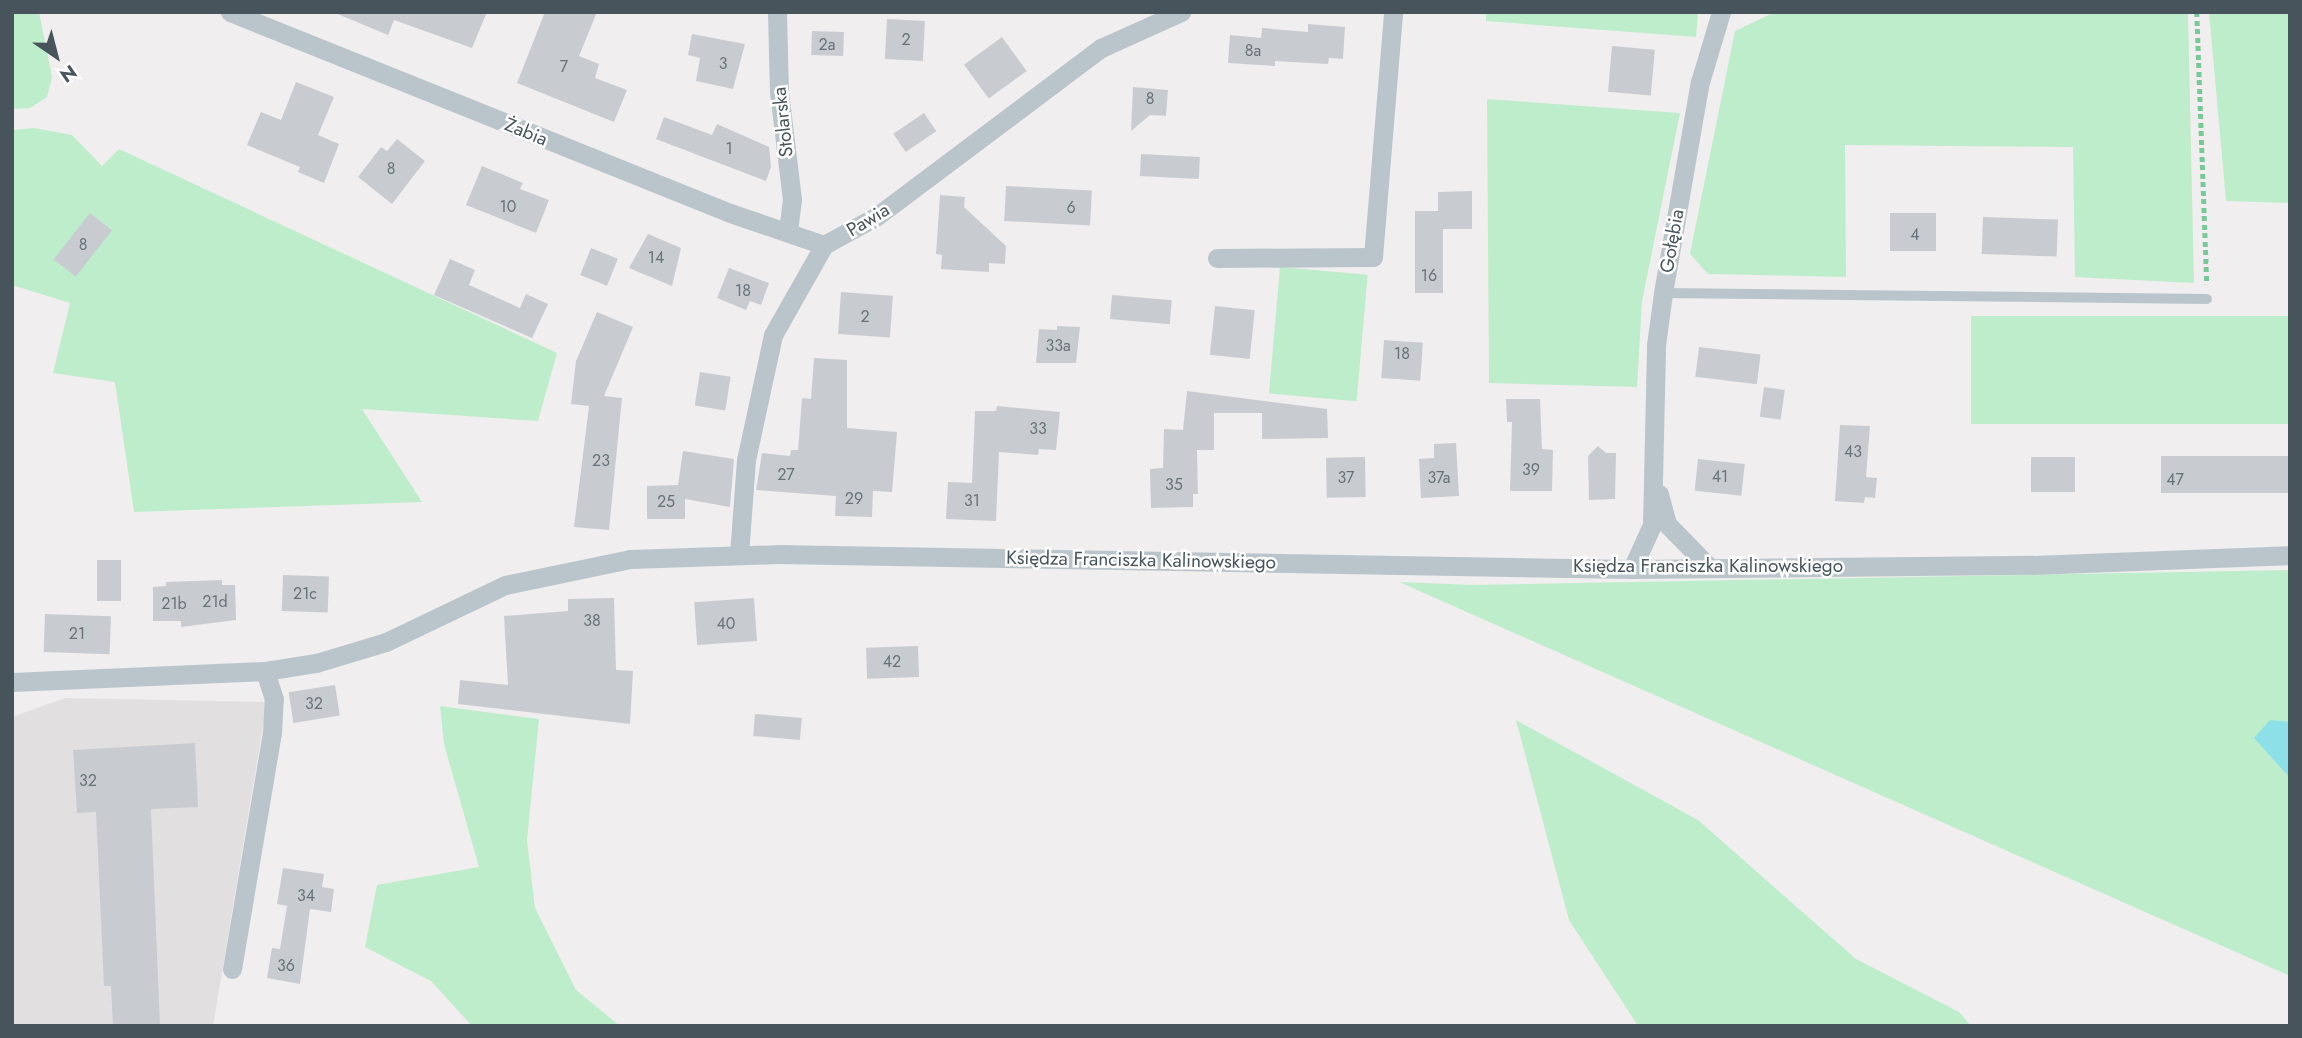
<!DOCTYPE html>
<meta charset="utf-8">
<style>
body{margin:0}
#map{position:relative;width:2302px;height:1038px;overflow:hidden;background:#f1eeef;font-family:Jost,sans-serif}
div>[style]{position:absolute}
.education>*{inset:0;background:#e2dfe0}
.green>*{inset:0;background:#beedcb;transform-origin:0 0}
.water>*{inset:0;background:#8de0e8}
.building>*{inset:0;background:#c8ccd1;transform-origin:0 0}
.path>*{height:4.5px;margin-top:-2.25px;transform-origin:0;background:repeating-linear-gradient(90deg,#78c998 0 5px,transparent 0 8.5px)}
.service>*{height:10px;margin:-5px;padding:0 5px;transform-origin:5px;border-radius:5px;background:#bac5cb}
.minor>*{height:19px;margin:-9.5px;padding:0 9.5px;transform-origin:9.5px;border-radius:9.5px;background:#bac5cb}
span{translate:-50% -50%;white-space:nowrap;text-align:center;line-height:1.15;-webkit-text-stroke:5px #fff;paint-order:stroke}
.number-label{font-size:16px;color:#677278}
.number-label span{-webkit-text-stroke-width:0}
.street-label{font-size:19px;color:#47545b}
.frame{position:absolute;inset:0;border:14px solid #47545b;pointer-events:none}
.north{position:absolute;left:21px;top:21px;width:70px;height:70px;-webkit-text-stroke:5px #fff;paint-order:stroke;rotate:145deg;font-size:19px;font-weight:700;line-height:28px;text-align:center;color:#47545b}
.north::after{content:'';display:block;margin:auto;width:24px;height:32px;background:#47545b;clip-path:polygon(50% 0,100% 100%,50% 72%,0 100%)}
</style>
<div id="map">
<div class="education">
<div style="clip-path:polygon(65px 698px,267px 702px,213px 1026px,12px 1026px,12px 717px)"></div>
</div>
<div class="green">
<div style="clip-path:polygon(12px 12px,39px 12px,52px 77px,47px 97px,30px 108px,12px 109px)"></div>
<div style="clip-path:polygon(1486px 12px,1698px 12px,1696px 37px,1486px 21px)"></div>
<div style="clip-path:polygon(1775px 12px,2188px 12px,2194px 283px,2075px 277px,2073px 147px,1845px 145px,1846px 277px,1708px 274px,1690px 254px,1735px 31px)"></div>
<div style="clip-path:polygon(2209px 12px,2290px 12px,2290px 203px,2226px 201px)"></div>
<div style="clip-path:polygon(1487px 99px,1680px 113px,1642px 301px,1637px 387px,1489px 383px)"></div>
<div style="clip-path:polygon(34px 128px,72px 135px,102px 166px,119px 149px,557px 353px,538px 421px,362px 409px,422px 502px,134px 512px,115px 382px,53px 373px,70px 303px,12px 285px,12px 130px)"></div>
<div style="left:1280px;top:267px;width:88px;height:127px;rotate:5deg"></div>
<div style="left:2290px;top:316px;width:108px;height:319px;rotate:90deg"></div>
<div style="clip-path:polygon(2290px 570px,2290px 976px,1399px 582px,1472px 585px)"></div>
<div style="clip-path:polygon(440px 706px,539px 719px,527px 840px,535px 908px,576px 990px,620px 1026px,472px 1026px,431px 981px,365px 947px,377px 885px,479px 867px,444px 744px)"></div>
<div style="clip-path:polygon(1516px 720px,1698px 820px,1856px 959px,1959px 1012px,1971px 1026px,1638px 1026px,1569px 920px)"></div>
</div>
<div class="water">
<div style="clip-path:polygon(2270px 720px,2290px 722px,2290px 778px,2254px 738px)"></div>
</div>
<div class="building">
<div style="clip-path:polygon(333px 12px,487px 12px,472px 48px,394px 20px,388px 35px)"></div>
<div style="clip-path:polygon(545px 12px,597px 12px,579px 56px,599px 64px,595px 78px,627px 90px,614px 122px,517px 83px)"></div>
<div style="left:887px;top:19px;width:38px;height:40px;rotate:3deg"></div>
<div style="clip-path:polygon(1308px 24px,1345px 27px,1343px 59px,1329px 58px,1328px 64px,1275px 61px,1275px 66px,1228px 63px,1230px 35px,1261px 38px,1262px 28px,1308px 32px)"></div>
<div style="left:812px;top:31px;width:32px;height:24px;rotate:2deg"></div>
<div style="clip-path:polygon(692px 34px,745px 44px,733px 89px,696px 81px,700px 58px,688px 55px)"></div>
<div style="left:1002px;top:37px;width:42px;height:47px;rotate:54deg"></div>
<div style="left:1612px;top:46px;width:43px;height:46px;rotate:5deg"></div>
<div style="clip-path:polygon(296px 82px,334px 97px,318px 135px,339px 144px,324px 183px,298px 172px,300px 167px,247px 145px,261px 112px,281px 120px)"></div>
<div style="clip-path:polygon(1133px 87px,1168px 90px,1166px 116px,1150px 115px,1131px 131px)"></div>
<div style="left:924px;top:113px;width:22px;height:37px;rotate:56deg"></div>
<div style="clip-path:polygon(664px 117px,712px 135px,717px 124px,769px 147px,771px 167px,766px 181px,656px 139px)"></div>
<div style="clip-path:polygon(397px 139px,425px 161px,392px 204px,358px 177px,381px 147px,387px 151px)"></div>
<div style="left:1141px;top:154px;width:59px;height:22px;rotate:3deg"></div>
<div style="clip-path:polygon(482px 166px,523px 183px,520px 189px,549px 200px,536px 233px,466px 205px)"></div>
<div style="left:1006px;top:186px;width:86px;height:35px;rotate:3deg"></div>
<div style="clip-path:polygon(1472px 191px,1472px 229px,1443px 229px,1443px 293px,1415px 293px,1415px 211px,1438px 211px,1438px 192px)"></div>
<div style="clip-path:polygon(940px 195px,965px 197px,964px 207px,1006px 246px,1005px 264px,989px 263px,989px 272px,941px 269px,942px 255px,936px 254px)"></div>
<div style="left:90px;top:213px;width:28px;height:59px;rotate:38deg"></div>
<div style="left:1890px;top:213px;width:46px;height:38px"></div>
<div style="left:1983px;top:217px;width:75px;height:37px;rotate:2deg"></div>
<div style="clip-path:polygon(648px 234px,681px 248px,672px 286px,629px 268px)"></div>
<div style="left:591px;top:248px;width:29px;height:29px;rotate:22deg"></div>
<div style="clip-path:polygon(450px 259px,475px 270px,469px 285px,520px 308px,526px 294px,548px 304px,532px 338px,434px 295px)"></div>
<div style="clip-path:polygon(729px 268px,769px 283px,761px 305px,750px 301px,746px 310px,717px 298px)"></div>
<div style="left:841px;top:292px;width:52px;height:42px;rotate:4deg"></div>
<div style="left:1112px;top:295px;width:60px;height:24px;rotate:5deg"></div>
<div style="left:1215px;top:306px;width:40px;height:49px;rotate:6deg"></div>
<div style="clip-path:polygon(597px 312px,633px 327px,604px 396px,622px 398px,609px 530px,574px 527px,589px 406px,571px 404px,576px 361px)"></div>
<div style="clip-path:polygon(1057px 326px,1080px 327px,1076px 363px,1036px 363px,1039px 329px,1057px 330px)"></div>
<div style="left:1384px;top:340px;width:39px;height:38px;rotate:4deg"></div>
<div style="left:1699px;top:347px;width:62px;height:30px;rotate:7deg"></div>
<div style="clip-path:polygon(814px 358px,847px 360px,847px 428px,897px 432px,892px 492px,873px 491px,872px 517px,835px 516px,836px 496px,756px 490px,762px 453px,790px 456px,791px 450px,798px 450px,802px 398px,811px 399px)"></div>
<div style="left:700px;top:372px;width:31px;height:34px;rotate:9deg"></div>
<div style="left:1764px;top:387px;width:21px;height:30px;rotate:8deg"></div>
<div style="clip-path:polygon(1187px 391px,1327px 409px,1328px 438px,1262px 439px,1262px 413px,1214px 413px,1214px 450px,1197px 450px,1198px 494px,1193px 494px,1193px 507px,1151px 508px,1150px 469px,1163px 468px,1164px 429px,1183px 430px)"></div>
<div style="clip-path:polygon(1506px 399px,1540px 399px,1542px 449px,1553px 450px,1552px 491px,1510px 491px,1512px 422px,1507px 422px)"></div>
<div style="clip-path:polygon(997px 406px,1060px 412px,1056px 450px,1039px 449px,1038px 455px,999px 452px,996px 521px,946px 519px,948px 482px,972px 483px,975px 411px,996px 411px)"></div>
<div style="clip-path:polygon(1840px 425px,1870px 426px,1866px 477px,1877px 478px,1875px 498px,1865px 497px,1864px 503px,1835px 501px)"></div>
<div style="clip-path:polygon(1456px 443px,1459px 496px,1421px 498px,1419px 459px,1434px 458px,1434px 444px)"></div>
<div style="clip-path:polygon(1598px 446px,1606px 453px,1616px 453px,1615px 499px,1589px 500px,1588px 456px)"></div>
<div style="clip-path:polygon(683px 451px,734px 459px,730px 507px,685px 499px,685px 519px,647px 519px,647px 486px,678px 485px)"></div>
<div style="left:2290px;top:456px;width:37px;height:129px;rotate:90deg"></div>
<div style="left:1365px;top:457px;width:40px;height:39px;rotate:89deg"></div>
<div style="left:2031px;top:457px;width:44px;height:35px"></div>
<div style="left:1698px;top:459px;width:47px;height:32px;rotate:6deg"></div>
<div style="left:97px;top:560px;width:24px;height:41px"></div>
<div style="left:283px;top:575px;width:46px;height:36px;rotate:2deg"></div>
<div style="clip-path:polygon(222px 580px,222px 585px,235px 585px,236px 620px,181px 627px,181px 621px,153px 621px,153px 587px,166px 586px,166px 582px)"></div>
<div style="clip-path:polygon(614px 598px,616px 670px,633px 671px,630px 724px,458px 704px,460px 680px,508px 685px,504px 616px,568px 611px,568px 599px)"></div>
<div style="left:754px;top:598px;width:43px;height:60px;rotate:86deg"></div>
<div style="left:45px;top:614px;width:66px;height:38px;rotate:2deg"></div>
<div style="left:918px;top:646px;width:31px;height:52px;rotate:88deg"></div>
<div style="left:335px;top:685px;width:31px;height:47px;rotate:81deg"></div>
<div style="left:755px;top:714px;width:47px;height:22px;rotate:5deg"></div>
<div style="clip-path:polygon(195px 743px,198px 807px,151px 809px,160px 1026px,113px 1026px,111px 986px,104px 986px,96px 812px,77px 813px,73px 750px)"></div>
<div style="clip-path:polygon(283px 868px,324px 874px,322px 887px,334px 889px,331px 912px,310px 909px,300px 984px,267px 978px,272px 948px,280px 949px,287px 906px,277px 904px)"></div>
</div>
<div class="path">
<div style="left:2197px;top:12px;width:272px;rotate:87.9deg"></div>
</div>
<div class="service">
<div style="left:1663px;top:293px;width:544px;rotate:0.63deg"></div>
</div>
<div class="minor">
<div style="left:230px;top:12px;width:539px;rotate:21.9deg"></div>
<div style="left:730px;top:213px;width:99px;rotate:18.8deg"></div>
<div style="left:777px;top:12px;width:80px;rotate:88.6deg"></div>
<div style="left:779px;top:92px;width:108px;rotate:83.1deg"></div>
<div style="left:792px;top:199px;width:33px;rotate:97deg"></div>
<div style="left:1217px;top:258px;width:156px;rotate:-0.4deg"></div>
<div style="left:1373px;top:257px;width:246px;rotate:-85.3deg"></div>
<div style="left:1659px;top:494px;width:31px;rotate:75deg"></div>
<div style="left:1667px;top:524px;width:59px;rotate:45.7deg"></div>
<div style="left:739px;top:555px;width:95px;rotate:-85.8deg"></div>
<div style="left:746px;top:460px;width:128px;rotate:-77.8deg"></div>
<div style="left:773px;top:335px;width:103px;rotate:-60.5deg"></div>
<div style="left:824px;top:245px;width:60px;rotate:-28.7deg"></div>
<div style="left:877px;top:216px;width:280px;rotate:-36.9deg"></div>
<div style="left:1101px;top:48px;width:88px;rotate:-24.2deg"></div>
<div style="left:1632px;top:569px;width:48px;rotate:-65.6deg"></div>
<div style="left:1652px;top:525px;width:180px;rotate:-88.7deg"></div>
<div style="left:1656px;top:345px;width:52px;rotate:-82.3deg"></div>
<div style="left:1663px;top:293px;width:214px;rotate:-80.1deg"></div>
<div style="left:1700px;top:82px;width:73px;rotate:-73.3deg"></div>
<div style="left:12px;top:682px;width:253px;rotate:-2.5deg"></div>
<div style="left:265px;top:671px;width:52px;rotate:-8.9deg"></div>
<div style="left:316px;top:663px;width:73px;rotate:-16.7deg"></div>
<div style="left:386px;top:642px;width:132px;rotate:-25.6deg"></div>
<div style="left:505px;top:585px;width:128px;rotate:-11.7deg"></div>
<div style="left:630px;top:559px;width:147px;rotate:-1.9deg"></div>
<div style="left:777px;top:554px;width:855px;rotate:1.01deg"></div>
<div style="left:1632px;top:569px;width:401px;rotate:-0.6deg"></div>
<div style="left:2033px;top:565px;width:257px;rotate:-2.2deg"></div>
<div style="left:232px;top:969px;width:239px;rotate:-80.4deg"></div>
<div style="left:272px;top:733px;width:34px;rotate:-87deg"></div>
<div style="left:274px;top:699px;width:29px;rotate:-108deg"></div>
</div>
<div class="number-label">
<span style="left:906px;top:40px">2</span>
<span style="left:827px;top:45px">2a</span>
<span style="left:1253px;top:51px">8a</span>
<span style="left:723px;top:64px">3</span>
<span style="left:564px;top:67px">7</span>
<span style="left:1150px;top:99px">8</span>
<span style="left:729px;top:149px">1</span>
<span style="left:391px;top:169px">8</span>
<span style="left:508px;top:207px">10</span>
<span style="left:1071px;top:208px">6</span>
<span style="left:1915px;top:235px">4</span>
<span style="left:83px;top:245px">8</span>
<span style="left:656px;top:258px">14</span>
<span style="left:1429px;top:276px">16</span>
<span style="left:743px;top:291px">18</span>
<span style="left:865px;top:317px">2</span>
<span style="left:1058px;top:346px">33a</span>
<span style="left:1402px;top:354px">18</span>
<span style="left:1038px;top:429px">33</span>
<span style="left:1853px;top:452px">43</span>
<span style="left:601px;top:461px">23</span>
<span style="left:1531px;top:470px">39</span>
<span style="left:786px;top:475px">27</span>
<span style="left:1720px;top:477px">41</span>
<span style="left:1346px;top:478px">37</span>
<span style="left:1439px;top:478px">37a</span>
<span style="left:2175px;top:480px">47</span>
<span style="left:1174px;top:485px">35</span>
<span style="left:854px;top:499px">29</span>
<span style="left:972px;top:501px">31</span>
<span style="left:666px;top:502px">25</span>
<span style="left:305px;top:594px">21c</span>
<span style="left:215px;top:602px">21d</span>
<span style="left:174px;top:604px">21b</span>
<span style="left:592px;top:621px">38</span>
<span style="left:726px;top:624px">40</span>
<span style="left:77px;top:634px">21</span>
<span style="left:892px;top:662px">42</span>
<span style="left:314px;top:704px">32</span>
<span style="left:88px;top:781px">32</span>
<span style="left:306px;top:896px">34</span>
<span style="left:286px;top:966px">36</span>
</div>
<div class="street-label">
<span style="left:783px;top:122px;rotate:-96deg">Stolarska</span>
<span style="left:526px;top:132px;rotate:22deg">Żabia</span>
<span style="left:868px;top:220px;rotate:-31deg">Pawia</span>
<span style="left:1672px;top:241px;rotate:-80deg">Gołębia</span>
<span style="left:1141px;top:560px;rotate:1deg">Księdza Franciszka Kalinowskiego</span>
<span style="left:1708px;top:566px">Księdza Franciszka Kalinowskiego</span>
</div>
<div class="frame"></div>
<div class="north">N</div>
</div>
